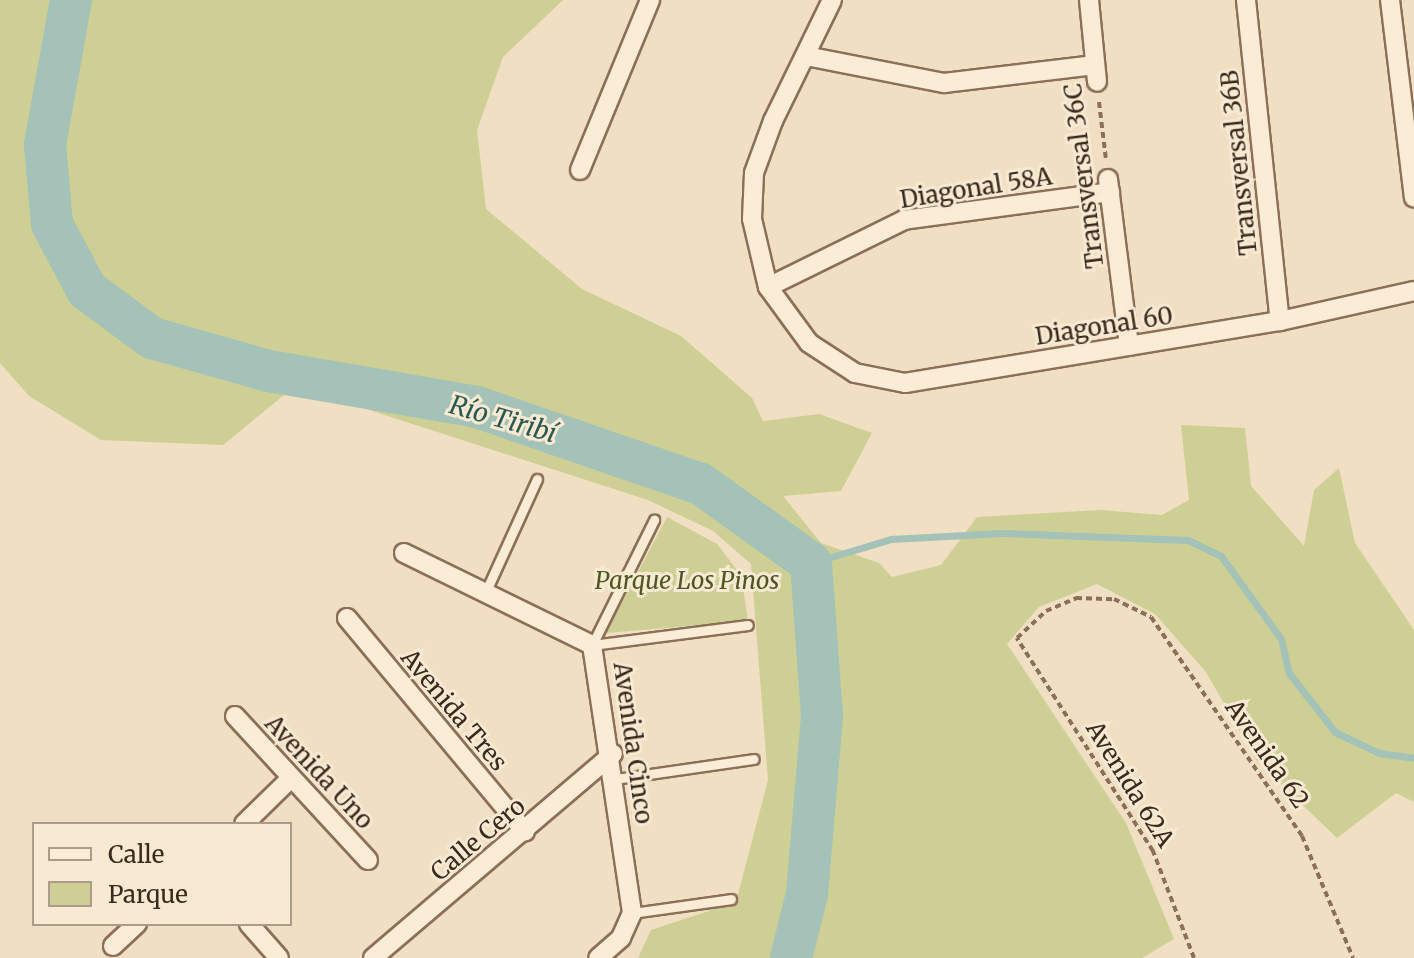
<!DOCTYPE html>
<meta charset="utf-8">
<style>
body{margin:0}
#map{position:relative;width:1414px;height:958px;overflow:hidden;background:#f0dfc2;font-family:Merriweather,serif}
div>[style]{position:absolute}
.green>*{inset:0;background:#cdcf95}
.stream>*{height:7px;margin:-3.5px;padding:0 3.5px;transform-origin:3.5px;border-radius:3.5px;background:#a4c2b7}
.river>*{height:42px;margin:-21px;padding:0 21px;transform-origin:21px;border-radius:21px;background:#a4c2b7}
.path>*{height:4px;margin-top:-2px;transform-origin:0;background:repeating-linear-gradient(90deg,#8b6f58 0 6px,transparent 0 10px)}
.roads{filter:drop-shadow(2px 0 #8b6f58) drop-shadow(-2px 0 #8b6f58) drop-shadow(0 2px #8b6f58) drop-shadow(0 -2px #8b6f58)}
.lane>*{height:9px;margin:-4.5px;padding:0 4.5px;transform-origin:4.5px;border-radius:4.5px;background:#faecd5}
.street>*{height:18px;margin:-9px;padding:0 9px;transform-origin:9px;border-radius:9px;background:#faecd5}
span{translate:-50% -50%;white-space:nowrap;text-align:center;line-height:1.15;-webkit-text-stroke:6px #f7e9d2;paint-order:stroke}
.street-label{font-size:24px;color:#3a291d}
.park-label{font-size:24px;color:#4e5723;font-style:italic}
.water-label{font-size:26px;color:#2b5a54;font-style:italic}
.legend{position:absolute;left:32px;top:822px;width:260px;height:104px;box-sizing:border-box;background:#f7e9d2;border:2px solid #ab9c8a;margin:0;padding:10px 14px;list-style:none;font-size:24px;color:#3a291d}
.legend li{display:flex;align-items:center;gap:16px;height:40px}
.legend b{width:40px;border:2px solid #ab9c8a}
</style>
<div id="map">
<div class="green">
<div style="clip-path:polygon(0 0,563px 0,503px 57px,477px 130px,486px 209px,582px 289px,681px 336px,752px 398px,763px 421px,819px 414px,872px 433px,841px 491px,783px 496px,821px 543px,879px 563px,892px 577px,941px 565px,977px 517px,1100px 510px,1162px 515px,1189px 500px,1181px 425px,1245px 428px,1251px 486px,1304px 546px,1314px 490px,1339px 468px,1355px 543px,1414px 630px,1414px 802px,1396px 793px,1337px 838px,1256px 760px,1206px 672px,1155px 614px,1097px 584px,1039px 607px,1007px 644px,1126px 823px,1174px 939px,1142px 958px,638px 958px,651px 930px,736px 902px,768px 780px,751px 564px,713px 531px,648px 500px,295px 386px,223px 445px,101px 440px,29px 396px,0 363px)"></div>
<div style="clip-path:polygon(667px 517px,717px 544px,741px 575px,748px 621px,606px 633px)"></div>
</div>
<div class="stream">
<div style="left:811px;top:563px;width:84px;rotate:-16.7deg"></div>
<div style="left:891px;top:539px;width:112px;rotate:-3.1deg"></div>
<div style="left:1003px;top:533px;width:185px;rotate:2.2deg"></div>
<div style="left:1188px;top:540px;width:37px;rotate:26deg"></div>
<div style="left:1221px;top:556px;width:102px;rotate:54.1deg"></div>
<div style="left:1281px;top:639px;width:35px;rotate:77deg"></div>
<div style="left:1289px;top:673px;width:75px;rotate:52.1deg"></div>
<div style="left:1335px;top:732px;width:49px;rotate:25.5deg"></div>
<div style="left:1379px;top:753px;width:35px;rotate:8deg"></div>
</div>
<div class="river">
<div style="left:71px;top:0;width:147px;rotate:100.2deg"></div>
<div style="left:45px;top:145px;width:79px;rotate:84.9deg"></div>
<div style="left:52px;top:224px;width:75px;rotate:62.1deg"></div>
<div style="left:87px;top:290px;width:81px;rotate:36.4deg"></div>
<div style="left:152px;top:338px;width:122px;rotate:15.8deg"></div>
<div style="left:269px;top:371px;width:211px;rotate:9.8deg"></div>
<div style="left:477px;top:407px;width:237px;rotate:19deg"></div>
<div style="left:701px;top:484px;width:135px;rotate:35.7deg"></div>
<div style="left:811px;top:563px;width:153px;rotate:85.9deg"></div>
<div style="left:822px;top:716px;width:179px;rotate:94.8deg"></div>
<div style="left:807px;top:894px;width:66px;rotate:104deg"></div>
</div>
<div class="path">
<div style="left:1099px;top:102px;width:58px;rotate:83.1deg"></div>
<div style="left:1194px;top:958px;width:115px;rotate:-111deg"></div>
<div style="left:1153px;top:851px;width:253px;rotate:-122.6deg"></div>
<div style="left:1017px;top:638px;width:40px;rotate:-43deg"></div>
<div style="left:1046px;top:611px;width:33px;rotate:-23deg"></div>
<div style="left:1076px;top:598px;width:38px;rotate:2deg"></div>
<div style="left:1114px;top:599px;width:41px;rotate:25.9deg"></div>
<div style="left:1151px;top:617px;width:266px;rotate:55.4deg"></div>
<div style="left:1302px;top:836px;width:132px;rotate:67.3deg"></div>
</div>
<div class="roads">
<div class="lane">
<div style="left:486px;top:591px;width:123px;rotate:-65.5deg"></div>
<div style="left:592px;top:645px;width:157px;rotate:-7.3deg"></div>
<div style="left:592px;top:645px;width:140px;rotate:-63.6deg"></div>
<div style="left:615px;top:779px;width:140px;rotate:-8.2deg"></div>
<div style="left:632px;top:913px;width:100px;rotate:-8deg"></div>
</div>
<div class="street">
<div style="left:832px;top:0;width:135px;rotate:116deg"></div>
<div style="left:773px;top:121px;width:55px;rotate:110.1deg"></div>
<div style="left:754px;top:173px;width:46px;rotate:92.5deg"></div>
<div style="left:752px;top:219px;width:70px;rotate:76.8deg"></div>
<div style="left:768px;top:287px;width:69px;rotate:53.8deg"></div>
<div style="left:809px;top:343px;width:55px;rotate:33.1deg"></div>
<div style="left:855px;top:373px;width:51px;rotate:11.3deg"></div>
<div style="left:905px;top:383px;width:380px;rotate:-9.4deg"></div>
<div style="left:1280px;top:321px;width:137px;rotate:-12.6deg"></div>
<div style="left:1089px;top:0;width:82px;rotate:84.4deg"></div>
<div style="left:1246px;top:0;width:323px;rotate:84deg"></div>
<div style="left:1390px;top:0;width:199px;rotate:83.1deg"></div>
<div style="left:806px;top:56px;width:141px;rotate:11.1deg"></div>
<div style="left:944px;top:83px;width:152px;rotate:-6.8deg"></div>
<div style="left:580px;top:170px;width:184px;rotate:-67.6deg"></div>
<div style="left:1108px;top:179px;width:168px;rotate:82.8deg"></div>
<div style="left:768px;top:287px;width:152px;rotate:-26.2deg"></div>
<div style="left:904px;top:220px;width:208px;rotate:-7.7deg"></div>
<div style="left:404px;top:553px;width:209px;rotate:26.1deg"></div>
<div style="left:592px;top:645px;width:271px;rotate:81.5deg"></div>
<div style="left:632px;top:913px;width:27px;rotate:114deg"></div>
<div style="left:621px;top:938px;width:30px;rotate:139deg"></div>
<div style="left:347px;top:618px;width:278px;rotate:50.2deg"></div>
<div style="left:235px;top:716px;width:196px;rotate:47.3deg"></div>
<div style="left:244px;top:824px;width:66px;rotate:-44.4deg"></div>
<div style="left:249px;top:924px;width:45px;rotate:48.6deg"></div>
<div style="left:113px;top:946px;width:33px;rotate:-43deg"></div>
<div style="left:373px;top:958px;width:315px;rotate:-40.4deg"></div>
</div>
</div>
<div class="street-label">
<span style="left:1239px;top:163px;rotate:-96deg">Transversal 36B</span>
<span style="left:1084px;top:176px;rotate:-97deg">Transversal 36C</span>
<span style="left:976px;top:188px;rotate:-9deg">Diagonal 58A</span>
<span style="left:1104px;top:326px;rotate:-9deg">Diagonal 60</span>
<span style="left:454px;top:710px;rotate:50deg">Avenida Tres</span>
<span style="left:633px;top:743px;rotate:82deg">Avenida Cinco</span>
<span style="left:1267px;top:754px;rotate:55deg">Avenida 62</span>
<span style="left:319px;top:772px;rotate:47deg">Avenida Uno</span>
<span style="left:1130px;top:784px;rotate:58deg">Avenida 62A</span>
<span style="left:478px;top:839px;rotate:-40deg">Calle Cero</span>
</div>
<div class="park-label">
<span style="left:687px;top:581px">Parque Los Pinos</span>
</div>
<div class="water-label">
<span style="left:503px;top:419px;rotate:16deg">Río Tiribí</span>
</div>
<ul class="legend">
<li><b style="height:10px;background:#faecd5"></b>Calle</li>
<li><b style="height:22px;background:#cdcf95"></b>Parque</li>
</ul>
</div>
